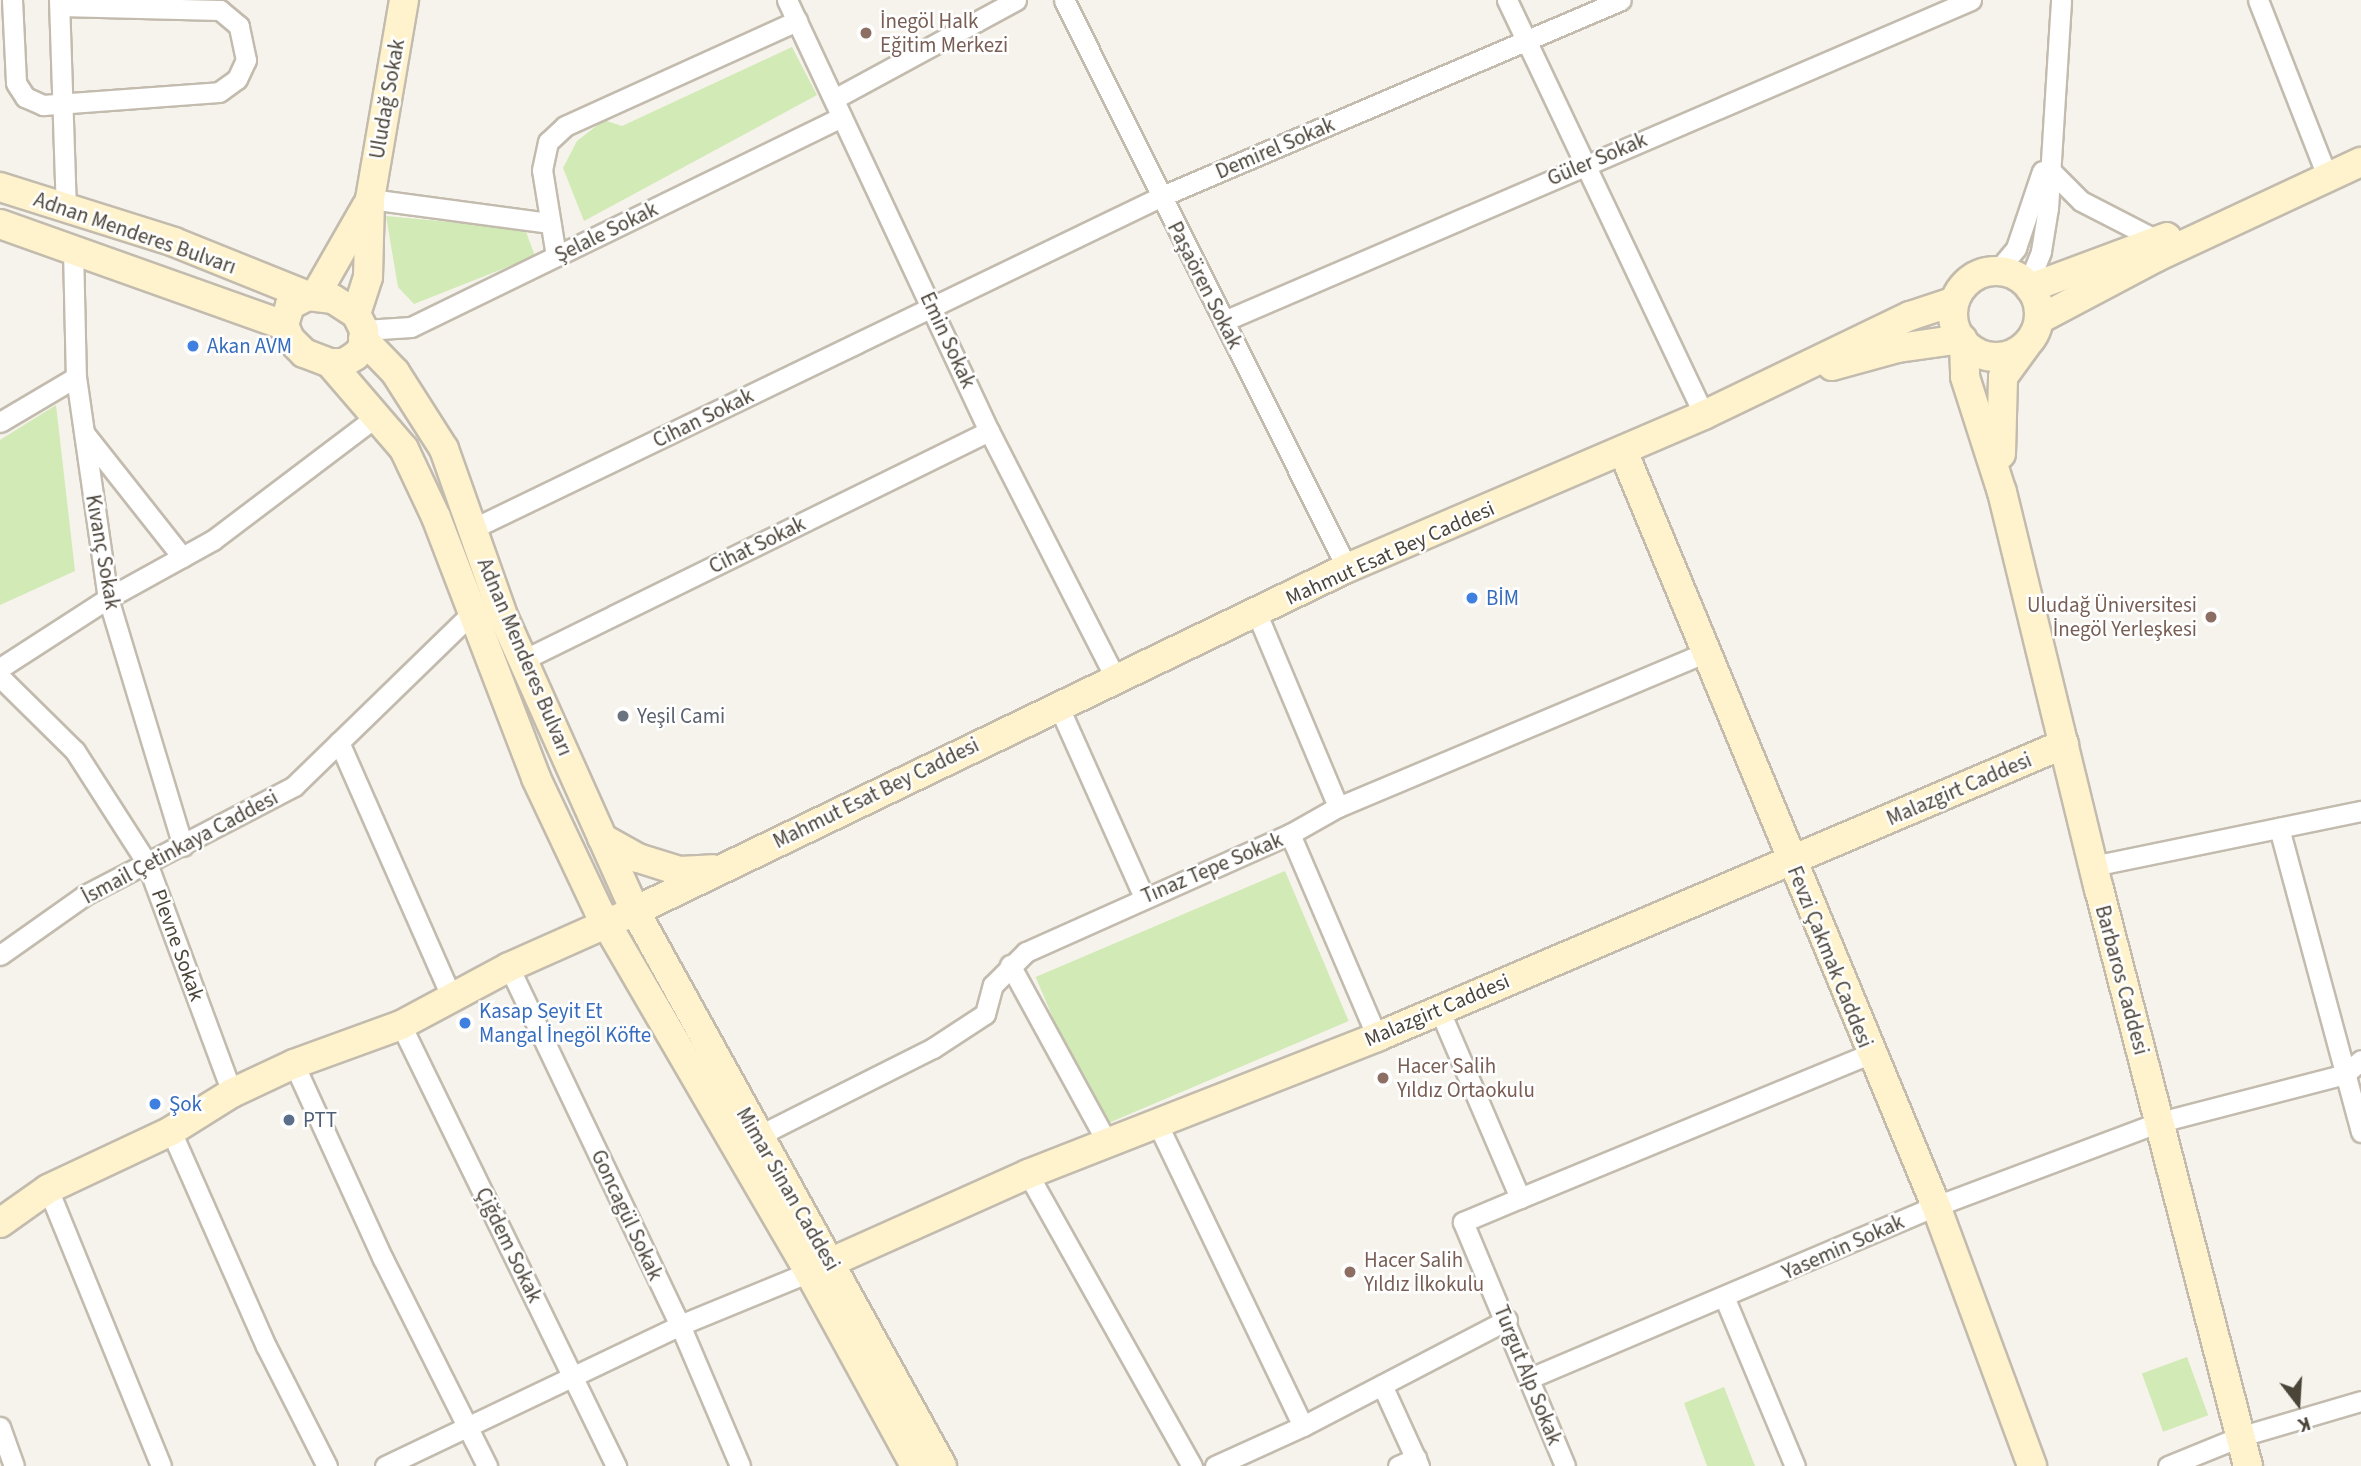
<!DOCTYPE html>
<meta charset="utf-8">
<style>
body{margin:0}
#map{position:relative;width:2361px;height:1466px;overflow:hidden;background:#f6f3ec;font-family:"Source Sans 3",sans-serif}
div>[style]{position:absolute}
.green>*{inset:0;background:#d2eab5;transform-origin:0 0}
.roads{filter:drop-shadow(2px 0 #c2bbae) drop-shadow(-2px 0 #c2bbae) drop-shadow(0 2px #c2bbae) drop-shadow(0 -2px #c2bbae)}
.street>*{height:19px;margin:-9.5px;padding:0 9.5px;transform-origin:9.5px;border-radius:9.5px;background:#fff}
.secondary>*{height:28px;margin:-14px;padding:0 14px;transform-origin:14px;border-radius:14px;background:#fff3cd}
.secondary>.ring{margin:-14px;padding:0;box-sizing:content-box;background:none;border:28px solid #fff3cd;border-radius:50%}
.dots>*{width:19px;height:19px;translate:-50% -50%;box-sizing:border-box;border:4px solid #fff;border-radius:50%}
span{translate:-50% -50%;white-space:nowrap;text-align:center;line-height:1.15;-webkit-text-stroke:5px #fff;paint-order:stroke}
.education-label{font-size:21px;color:#785e54}
.left{translate:0 -50%;text-align:left}
.right{translate:-100% -50%;text-align:right}
.street-label{font-size:21px;color:#4b4439}
.shop-label{font-size:21px;color:#366cbe}
.worship-label{font-size:21px;color:#5b616d}
.service-label{font-size:21px;color:#4e5e75}
.north{position:absolute;left:2263px;top:1368px;width:70px;height:70px;-webkit-text-stroke:5px #fff;paint-order:stroke;rotate:163deg;font-size:19px;font-weight:700;line-height:28px;text-align:center;color:#4b4439}
.north::after{content:'';display:block;margin:auto;width:24px;height:32px;background:#4b4439;clip-path:polygon(50% 0,100% 100%,50% 72%,0 100%)}
</style>
<div id="map">
<div class="green">
<div style="clip-path:polygon(792px 47px,817px 95px,584px 221px,563px 168px,577px 141px,604px 120px,622px 126px)"></div>
<div style="clip-path:polygon(386px 216px,525px 229px,535px 256px,414px 304px,398px 287px)"></div>
<div style="clip-path:polygon(56px 405px,75px 571px,0 605px,0 440px)"></div>
<div style="left:1285px;top:871px;width:163px;height:271px;rotate:67deg"></div>
<div style="left:2187px;top:1357px;width:62px;height:48px;rotate:70deg"></div>
<div style="clip-path:polygon(1724px 1387px,1755px 1466px,1707px 1466px,1684px 1403px)"></div>
</div>
<div class="roads">
<div class="street">
<div style="left:12px;top:0;width:83px;rotate:87.2deg"></div>
<div style="left:16px;top:83px;width:17px;rotate:57deg"></div>
<div style="left:25px;top:97px;width:20px;rotate:24deg"></div>
<div style="left:43px;top:105px;width:176px;rotate:-4.2deg"></div>
<div style="left:219px;top:92px;width:22px;rotate:-36deg"></div>
<div style="left:237px;top:79px;width:21px;rotate:-65deg"></div>
<div style="left:246px;top:60px;width:35px;rotate:-102deg"></div>
<div style="left:239px;top:26px;width:25px;rotate:-140deg"></div>
<div style="left:220px;top:10px;width:160px;rotate:-178.6deg"></div>
<div style="left:59px;top:0;width:209px;rotate:88.1deg"></div>
<div style="left:787px;top:0;width:476px;rotate:64.9deg"></div>
<div style="left:989px;top:431px;width:276px;rotate:62.9deg"></div>
<div style="left:1064px;top:0;width:635px;rotate:63.52deg"></div>
<div style="left:1507px;top:0;width:459px;rotate:64.6deg"></div>
<div style="left:2258px;top:0;width:192px;rotate:68.6deg"></div>
<div style="left:834px;top:99px;width:207px;rotate:-28.5deg"></div>
<div style="left:2050px;top:170px;width:44px;rotate:45deg"></div>
<div style="left:2081px;top:201px;width:85px;rotate:27.2deg"></div>
<div style="left:370px;top:199px;width:182px;rotate:7.6deg"></div>
<div style="left:73px;top:249px;width:128px;rotate:88.7deg"></div>
<div style="left:76px;top:377px;width:223px;rotate:81.8deg"></div>
<div style="left:108px;top:598px;width:259px;rotate:73.2deg"></div>
<div style="left:556px;top:256px;width:87px;rotate:-99.2deg"></div>
<div style="left:542px;top:170px;width:29px;rotate:-78deg"></div>
<div style="left:548px;top:142px;width:23px;rotate:-43deg"></div>
<div style="left:565px;top:126px;width:255px;rotate:-24.4deg"></div>
<div style="left:1997px;top:271px;width:30px;rotate:-50deg"></div>
<div style="left:2016px;top:248px;width:81px;rotate:-71.3deg"></div>
<div style="left:2028px;top:284px;width:35px;rotate:-68deg"></div>
<div style="left:2041px;top:251px;width:44px;rotate:-80.8deg"></div>
<div style="left:2048px;top:208px;width:208px;rotate:-86.4deg"></div>
<div style="left:1224px;top:321px;width:813px;rotate:-23.25deg"></div>
<div style="left:364px;top:330px;width:47px;rotate:-3.7deg"></div>
<div style="left:411px;top:327px;width:479px;rotate:-26deg"></div>
<div style="left:0;top:422px;width:88px;rotate:-30.6deg"></div>
<div style="left:85px;top:434px;width:157px;rotate:51.7deg"></div>
<div style="left:472px;top:529px;width:764px;rotate:-25.76deg"></div>
<div style="left:1160px;top:197px;width:501px;rotate:-23.14deg"></div>
<div style="left:1257px;top:614px;width:209px;rotate:67.2deg"></div>
<div style="left:525px;top:659px;width:517px;rotate:-26.17deg"></div>
<div style="left:0;top:668px;width:129px;rotate:-32.9deg"></div>
<div style="left:108px;top:598px;width:120px;rotate:-28.9deg"></div>
<div style="left:213px;top:540px;width:206px;rotate:-37.1deg"></div>
<div style="left:0;top:677px;width:105px;rotate:44.6deg"></div>
<div style="left:75px;top:751px;width:133px;rotate:57.3deg"></div>
<div style="left:147px;top:863px;width:245px;rotate:69.7deg"></div>
<div style="left:1058px;top:705px;width:210px;rotate:65.9deg"></div>
<div style="left:339px;top:742px;width:278px;rotate:66.2deg"></div>
<div style="left:2279px;top:828px;width:315px;rotate:74.9deg"></div>
<div style="left:1290px;top:834px;width:221px;rotate:66.8deg"></div>
<div style="left:2093px;top:866px;width:274px;rotate:-11.6deg"></div>
<div style="left:0;top:955px;width:104px;rotate:-35.2deg"></div>
<div style="left:85px;top:895px;width:236px;rotate:-27.5deg"></div>
<div style="left:294px;top:786px;width:250px;rotate:-44.2deg"></div>
<div style="left:1010px;top:965px;width:204px;rotate:61.3deg"></div>
<div style="left:509px;top:967px;width:397px;rotate:64.5deg"></div>
<div style="left:680px;top:1325px;width:153px;rotate:66.9deg"></div>
<div style="left:1439px;top:1009px;width:206px;rotate:66.8deg"></div>
<div style="left:1520px;top:1198px;width:62px;rotate:157.2deg"></div>
<div style="left:1463px;top:1222px;width:264px;rotate:67.3deg"></div>
<div style="left:401px;top:1025px;width:491px;rotate:64deg"></div>
<div style="left:294px;top:1064px;width:214px;rotate:65.5deg"></div>
<div style="left:383px;top:1259px;width:232px;rotate:63.3deg"></div>
<div style="left:1158px;top:1125px;width:334px;rotate:64.3deg"></div>
<div style="left:171px;top:1131px;width:235px;rotate:66.2deg"></div>
<div style="left:266px;top:1346px;width:135px;rotate:63.1deg"></div>
<div style="left:750px;top:1140px;width:205px;rotate:-26.7deg"></div>
<div style="left:933px;top:1048px;width:62px;rotate:-33.2deg"></div>
<div style="left:985px;top:1014px;width:30px;rotate:-75deg"></div>
<div style="left:993px;top:985px;width:47px;rotate:-45deg"></div>
<div style="left:1026px;top:952px;width:289px;rotate:-24.1deg"></div>
<div style="left:1290px;top:834px;width:55px;rotate:-29.4deg"></div>
<div style="left:1338px;top:807px;width:400px;rotate:-22.8deg"></div>
<div style="left:1028px;top:1174px;width:335px;rotate:60.7deg"></div>
<div style="left:48px;top:1189px;width:299px;rotate:67.8deg"></div>
<div style="left:1520px;top:1198px;width:378px;rotate:-22.4deg"></div>
<div style="left:1725px;top:1299px;width:181px;rotate:67.3deg"></div>
<div style="left:1530px;top:1378px;width:441px;rotate:-23deg"></div>
<div style="left:1936px;top:1206px;width:239px;rotate:-20.6deg"></div>
<div style="left:2160px;top:1122px;width:191px;rotate:-14.5deg"></div>
<div style="left:2345px;top:1074px;width:21px;rotate:-41deg"></div>
<div style="left:1382px;top:1385px;width:89px;rotate:65.4deg"></div>
<div style="left:0;top:1427px;width:41px;rotate:70.3deg"></div>
<div style="left:385px;top:1466px;width:327px;rotate:-25.5deg"></div>
<div style="left:680px;top:1325px;width:139px;rotate:-22.3deg"></div>
<div style="left:1215px;top:1466px;width:97px;rotate:-24.4deg"></div>
<div style="left:1303px;top:1426px;width:230px;rotate:-27.5deg"></div>
<div style="left:1398px;top:1466px;width:20px;rotate:-24deg"></div>
<div style="left:2168px;top:1466px;width:80px;rotate:-22.1deg"></div>
<div style="left:2242px;top:1436px;width:124px;rotate:-16.4deg"></div>
</div>
<div class="secondary">
<div style="left:0;top:187px;width:182px;rotate:17.5deg"></div>
<div style="left:174px;top:242px;width:144px;rotate:21.9deg"></div>
<div style="left:0;top:224px;width:301px;rotate:19.6deg"></div>
<div class="ring" style="left:1953px;top:271px;width:58px;height:58px"></div>
<div style="left:2030px;top:288px;width:146px;rotate:-20.4deg"></div>
<div style="left:308px;top:296px;width:25px;rotate:7deg"></div>
<div style="left:333px;top:299px;width:27px;rotate:33deg"></div>
<div style="left:356px;top:314px;width:18px;rotate:63deg"></div>
<div style="left:364px;top:330px;width:18px;rotate:93deg"></div>
<div style="left:363px;top:348px;width:11px;rotate:135deg"></div>
<div style="left:355px;top:356px;width:13px;rotate:148deg"></div>
<div style="left:344px;top:363px;width:14px;rotate:180deg"></div>
<div style="left:330px;top:363px;width:28px;rotate:-159deg"></div>
<div style="left:304px;top:353px;width:20px;rotate:-135deg"></div>
<div style="left:290px;top:339px;width:15px;rotate:-113deg"></div>
<div style="left:284px;top:325px;width:21px;rotate:-73deg"></div>
<div style="left:290px;top:305px;width:20px;rotate:-27deg"></div>
<div style="left:315px;top:296px;width:103px;rotate:-60.2deg"></div>
<div style="left:356px;top:314px;width:39px;rotate:-72deg"></div>
<div style="left:368px;top:277px;width:78px;rotate:-88.5deg"></div>
<div style="left:370px;top:199px;width:202px;rotate:-80.3deg"></div>
<div style="left:2040px;top:319px;width:132px;rotate:-27.9deg"></div>
<div style="left:2157px;top:257px;width:225px;rotate:-25deg"></div>
<div style="left:363px;top:339px;width:46px;rotate:45.9deg"></div>
<div style="left:395px;top:372px;width:91px;rotate:57.5deg"></div>
<div style="left:444px;top:449px;width:179px;rotate:70.5deg"></div>
<div style="left:504px;top:618px;width:321px;rotate:65.9deg"></div>
<div style="left:635px;top:911px;width:634px;rotate:61.05deg"></div>
<div style="left:1964px;top:343px;width:34px;rotate:88deg"></div>
<div style="left:1965px;top:377px;width:121px;rotate:72.2deg"></div>
<div style="left:2002px;top:492px;width:409px;rotate:76.3deg"></div>
<div style="left:2099px;top:889px;width:596px;rotate:75.52deg"></div>
<div style="left:330px;top:363px;width:113px;rotate:49.3deg"></div>
<div style="left:404px;top:449px;width:75px;rotate:64.8deg"></div>
<div style="left:436px;top:517px;width:280px;rotate:69deg"></div>
<div style="left:536px;top:778px;width:147px;rotate:64.7deg"></div>
<div style="left:599px;top:911px;width:418px;rotate:59.8deg"></div>
<div style="left:809px;top:1272px;width:221px;rotate:61.3deg"></div>
<div style="left:1832px;top:366px;width:68px;rotate:-15.3deg"></div>
<div style="left:1898px;top:348px;width:65px;rotate:-8deg"></div>
<div style="left:1623px;top:451px;width:817px;rotate:67.48deg"></div>
<div style="left:1936px;top:1206px;width:277px;rotate:69.7deg"></div>
<div style="left:2001px;top:454px;width:77px;rotate:-88.5deg"></div>
<div style="left:2003px;top:377px;width:39px;rotate:-54deg"></div>
<div style="left:602px;top:838px;width:41px;rotate:29.1deg"></div>
<div style="left:638px;top:858px;width:44px;rotate:17.2deg"></div>
<div style="left:680px;top:871px;width:33px;rotate:-3deg"></div>
<div style="left:0;top:1223px;width:59px;rotate:-35.3deg"></div>
<div style="left:48px;top:1189px;width:136px;rotate:-25.2deg"></div>
<div style="left:171px;top:1131px;width:72px;rotate:-31.9deg"></div>
<div style="left:232px;top:1093px;width:68px;rotate:-25.1deg"></div>
<div style="left:294px;top:1064px;width:114px;rotate:-20deg"></div>
<div style="left:401px;top:1025px;width:123px;rotate:-28.2deg"></div>
<div style="left:509px;top:967px;width:138px;rotate:-24deg"></div>
<div style="left:635px;top:911px;width:790px;rotate:-25.72deg"></div>
<div style="left:1347px;top:568px;width:388px;rotate:-23.2deg"></div>
<div style="left:1704px;top:415px;width:229px;rotate:-25.7deg"></div>
<div style="left:1910px;top:316px;width:47px;rotate:-18.4deg"></div>
<div style="left:809px;top:1272px;width:240px;rotate:-24.1deg"></div>
<div style="left:1028px;top:1174px;width:375px;rotate:-21.4deg"></div>
<div style="left:1377px;top:1037px;width:747px;rotate:-23.1deg"></div>
</div>
</div>
<div class="dots">
<div style="left:866px;top:33px;background:#8d6e63"></div>
<div style="left:193px;top:346px;background:#3f7fe0"></div>
<div style="left:1472px;top:598px;background:#3f7fe0"></div>
<div style="left:2211px;top:617px;background:#8d6e63"></div>
<div style="left:623px;top:716px;background:#6b7280"></div>
<div style="left:465px;top:1023px;background:#3f7fe0"></div>
<div style="left:1383px;top:1078px;background:#8d6e63"></div>
<div style="left:155px;top:1104px;background:#3f7fe0"></div>
<div style="left:289px;top:1120px;background:#5c6f8a"></div>
<div style="left:1350px;top:1272px;background:#8d6e63"></div>
</div>
<div class="education-label">
<span class="left" style="left:880px;top:33px">İnegöl Halk<br>Eğitim Merkezi</span>
<span class="right" style="left:2197px;top:617px">Uludağ Üniversitesi<br>İnegöl Yerleşkesi</span>
<span class="left" style="left:1397px;top:1078px">Hacer Salih<br>Yıldız Ortaokulu</span>
<span class="left" style="left:1364px;top:1272px">Hacer Salih<br>Yıldız İlkokulu</span>
</div>
<div class="street-label">
<span style="left:387px;top:99px;rotate:-80deg">Uludağ Sokak</span>
<span style="left:1275px;top:148px;rotate:-23deg">Demirel Sokak</span>
<span style="left:1597px;top:159px;rotate:-23deg">Güler Sokak</span>
<span style="left:606px;top:232px;rotate:-26deg">Şelale Sokak</span>
<span style="left:135px;top:233px;rotate:19deg">Adnan Menderes Bulvarı</span>
<span style="left:1205px;top:285px;rotate:63deg">Paşaören Sokak</span>
<span style="left:948px;top:340px;rotate:65deg">Emin Sokak</span>
<span style="left:703px;top:418px;rotate:-26deg">Cihan Sokak</span>
<span style="left:757px;top:545px;rotate:-26deg">Cihat Sokak</span>
<span style="left:103px;top:552px;rotate:80deg">Kıvanç Sokak</span>
<span style="left:1390px;top:553px;rotate:-24deg">Mahmut Esat Bey Caddesi</span>
<span style="left:525px;top:657px;rotate:67deg">Adnan Menderes Bulvarı</span>
<span style="left:1959px;top:789px;rotate:-23deg">Malazgirt Caddesi</span>
<span style="left:876px;top:793px;rotate:-26deg">Mahmut Esat Bey Caddesi</span>
<span style="left:180px;top:847px;rotate:-28deg">İsmail Çetinkaya Caddesi</span>
<span style="left:1212px;top:868px;rotate:-23deg">Tınaz Tepe Sokak</span>
<span style="left:178px;top:945px;rotate:70deg">Plevne Sokak</span>
<span style="left:1830px;top:957px;rotate:68deg">Fevzi Çakmak Caddesi</span>
<span style="left:2122px;top:980px;rotate:75deg">Barbaros Caddesi</span>
<span style="left:1437px;top:1010px;rotate:-23deg">Malazgirt Caddesi</span>
<span style="left:788px;top:1189px;rotate:60deg">Mimar Sinan Caddesi</span>
<span style="left:627px;top:1215px;rotate:65deg">Goncagül Sokak</span>
<span style="left:509px;top:1245px;rotate:64deg">Çiğdem Sokak</span>
<span style="left:1843px;top:1247px;rotate:-24deg">Yasemin Sokak</span>
<span style="left:1528px;top:1375px;rotate:68deg">Turgut Alp Sokak</span>
</div>
<div class="shop-label">
<span class="left" style="left:207px;top:346px">Akan AVM</span>
<span class="left" style="left:1486px;top:598px">BİM</span>
<span class="left" style="left:479px;top:1023px">Kasap Seyit Et<br>Mangal İnegöl Köfte</span>
<span class="left" style="left:169px;top:1104px">Şok</span>
</div>
<div class="worship-label">
<span class="left" style="left:637px;top:716px">Yeşil Cami</span>
</div>
<div class="service-label">
<span class="left" style="left:303px;top:1120px">PTT</span>
</div>
<div class="north">K</div>
</div>
